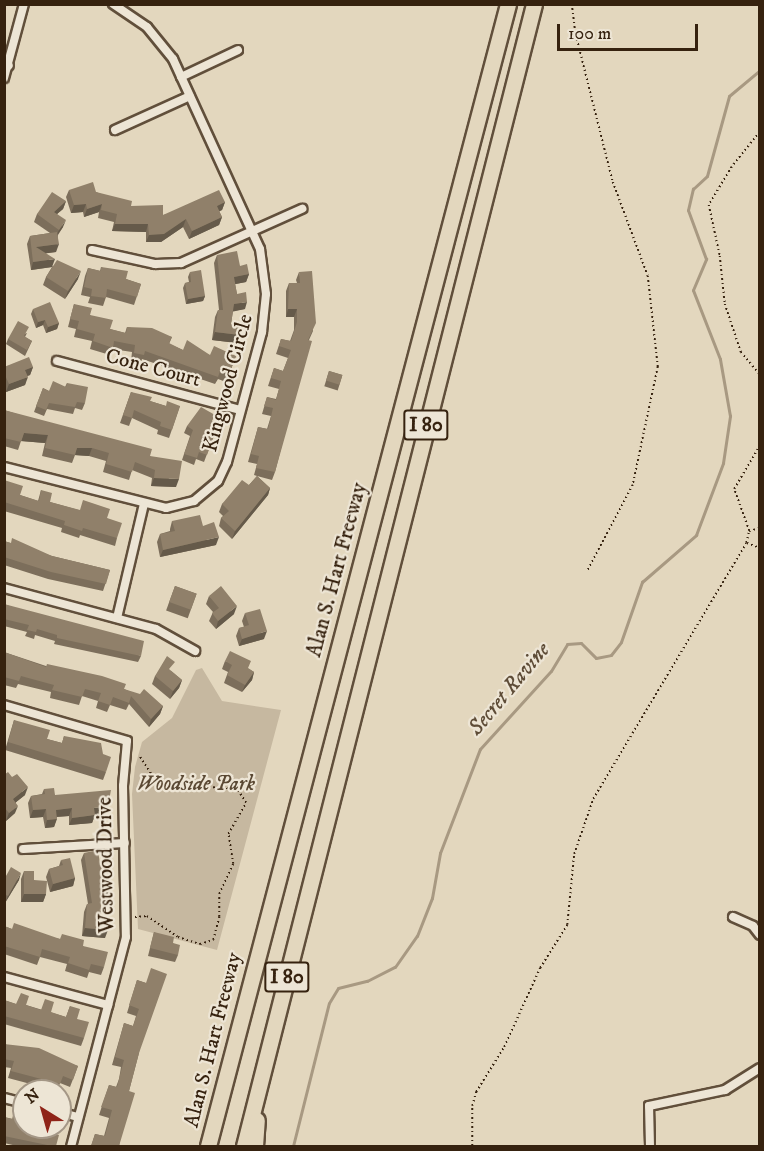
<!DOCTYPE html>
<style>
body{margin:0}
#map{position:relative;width:764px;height:1151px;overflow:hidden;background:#e3d7be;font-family:"IM FELL DW Pica",serif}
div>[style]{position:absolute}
.green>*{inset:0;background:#c6b8a0}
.stream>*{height:3px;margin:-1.5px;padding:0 1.5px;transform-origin:1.5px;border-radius:1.5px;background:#a89982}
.path>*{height:1.5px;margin-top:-0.75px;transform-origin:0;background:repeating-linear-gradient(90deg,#36220f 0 1.5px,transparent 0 4.5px)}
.roads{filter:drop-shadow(2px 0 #614f3b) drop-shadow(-2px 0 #614f3b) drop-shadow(0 2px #614f3b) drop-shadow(0 -2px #614f3b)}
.minor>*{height:8px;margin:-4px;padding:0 4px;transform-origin:4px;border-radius:4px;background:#ede5d5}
.tertiary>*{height:9px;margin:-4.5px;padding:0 4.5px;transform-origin:4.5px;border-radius:4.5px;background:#ede5d5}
.motorway>*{height:15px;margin:-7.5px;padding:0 7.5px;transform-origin:7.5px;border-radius:7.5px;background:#e3d7be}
.wall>*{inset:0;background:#7c6e5b;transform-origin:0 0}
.shaded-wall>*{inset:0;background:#655a4a}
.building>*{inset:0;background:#90806a;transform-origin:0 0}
span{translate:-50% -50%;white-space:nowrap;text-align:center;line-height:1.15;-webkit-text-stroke:4.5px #ede5d5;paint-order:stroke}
.shield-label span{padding:2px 4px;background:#ede5d5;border:2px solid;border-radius:4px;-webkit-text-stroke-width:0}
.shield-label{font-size:20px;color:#36220f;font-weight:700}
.street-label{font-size:21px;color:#36220f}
.park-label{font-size:21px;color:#5a4833;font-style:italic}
.water-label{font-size:22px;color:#5e4c37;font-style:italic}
.frame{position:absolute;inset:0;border:6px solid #36220f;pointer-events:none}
.north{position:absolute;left:12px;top:1079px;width:60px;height:60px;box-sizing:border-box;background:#ede5d5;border:2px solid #a49786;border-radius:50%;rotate:323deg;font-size:16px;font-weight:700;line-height:24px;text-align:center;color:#36220f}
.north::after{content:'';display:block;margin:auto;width:21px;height:27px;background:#8f2418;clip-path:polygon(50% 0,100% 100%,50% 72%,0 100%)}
.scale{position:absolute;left:557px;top:24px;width:141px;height:27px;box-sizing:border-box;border:3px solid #36220f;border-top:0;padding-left:8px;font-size:18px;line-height:21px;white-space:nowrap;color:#36220f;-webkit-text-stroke:4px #ede5d5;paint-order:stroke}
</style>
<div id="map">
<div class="green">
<div style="clip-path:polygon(202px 668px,222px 701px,281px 710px,217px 950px,138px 929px,132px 794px,135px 767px,142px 742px,172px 718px,196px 670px)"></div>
</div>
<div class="stream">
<div style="left:293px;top:1146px;width:147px;rotate:-75.9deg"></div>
<div style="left:329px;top:1003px;width:17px;rotate:-59deg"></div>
<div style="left:338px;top:988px;width:30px;rotate:-14deg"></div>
<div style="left:367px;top:981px;width:31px;rotate:-27deg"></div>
<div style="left:395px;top:967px;width:38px;rotate:-55deg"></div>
<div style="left:417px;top:936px;width:41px;rotate:-68.5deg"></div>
<div style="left:432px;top:898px;width:46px;rotate:-79.9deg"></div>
<div style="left:440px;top:853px;width:111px;rotate:-69deg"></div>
<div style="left:480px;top:749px;width:105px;rotate:-47.7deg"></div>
<div style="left:551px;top:671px;width:31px;rotate:-59deg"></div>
<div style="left:567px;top:644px;width:14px;rotate:-4deg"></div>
<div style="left:581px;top:643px;width:21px;rotate:45deg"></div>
<div style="left:596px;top:658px;width:15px;rotate:-11deg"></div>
<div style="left:611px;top:655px;width:16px;rotate:-52deg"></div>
<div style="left:621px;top:642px;width:64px;rotate:-70.7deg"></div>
<div style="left:642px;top:582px;width:72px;rotate:-41deg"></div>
<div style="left:696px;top:535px;width:77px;rotate:-69.4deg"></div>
<div style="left:723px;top:463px;width:48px;rotate:-81.5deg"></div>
<div style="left:730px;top:416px;width:58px;rotate:-100deg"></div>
<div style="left:720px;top:359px;width:74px;rotate:-111.4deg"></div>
<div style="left:693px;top:290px;width:34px;rotate:-67deg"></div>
<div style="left:706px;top:259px;width:52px;rotate:-110.2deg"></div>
<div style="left:688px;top:210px;width:22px;rotate:-77deg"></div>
<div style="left:693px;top:189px;width:19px;rotate:-43deg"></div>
<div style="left:707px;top:176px;width:83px;rotate:-74.6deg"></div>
<div style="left:729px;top:96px;width:40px;rotate:-40deg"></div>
</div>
<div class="path">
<div style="left:572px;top:4px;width:31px;rotate:83deg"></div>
<div style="left:576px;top:35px;width:152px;rotate:75.9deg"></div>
<div style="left:613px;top:182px;width:100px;rotate:69.6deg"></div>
<div style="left:648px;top:276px;width:92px;rotate:83.7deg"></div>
<div style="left:658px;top:367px;width:121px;rotate:102deg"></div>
<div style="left:633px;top:485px;width:98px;rotate:117.9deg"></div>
<div style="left:760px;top:132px;width:45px;rotate:128.7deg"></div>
<div style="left:732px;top:167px;width:44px;rotate:121.2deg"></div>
<div style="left:709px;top:205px;width:52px;rotate:77.8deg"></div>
<div style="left:720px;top:256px;width:48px;rotate:84.1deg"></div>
<div style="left:725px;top:304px;width:51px;rotate:71.6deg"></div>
<div style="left:741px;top:352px;width:30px;rotate:50deg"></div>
<div style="left:749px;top:531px;width:11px;rotate:-15deg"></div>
<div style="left:747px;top:543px;width:14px;rotate:21deg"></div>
<div style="left:135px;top:917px;width:12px;rotate:-5deg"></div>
<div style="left:147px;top:916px;width:37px;rotate:34deg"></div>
<div style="left:178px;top:937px;width:23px;rotate:18deg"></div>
<div style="left:200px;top:944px;width:14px;rotate:-17deg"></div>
<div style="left:213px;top:940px;width:24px;rotate:-75deg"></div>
<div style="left:219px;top:917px;width:23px;rotate:-90deg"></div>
<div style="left:219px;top:894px;width:33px;rotate:-65deg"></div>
<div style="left:233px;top:864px;width:30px;rotate:-99deg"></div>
<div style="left:228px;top:834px;width:36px;rotate:-60deg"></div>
<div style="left:246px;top:803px;width:17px;rotate:-123deg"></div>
<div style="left:237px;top:789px;width:79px;rotate:-177.1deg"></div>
<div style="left:158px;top:785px;width:35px;rotate:-123deg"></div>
<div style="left:472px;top:1146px;width:40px;rotate:-90deg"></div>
<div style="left:472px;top:1106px;width:15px;rotate:-74deg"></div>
<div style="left:476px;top:1092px;width:53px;rotate:-58.1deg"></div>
<div style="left:504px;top:1047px;width:87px;rotate:-65.5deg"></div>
<div style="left:540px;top:968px;width:51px;rotate:-57.9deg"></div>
<div style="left:567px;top:925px;width:71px;rotate:-84.4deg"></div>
<div style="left:574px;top:854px;width:58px;rotate:-70.9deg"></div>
<div style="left:593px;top:799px;width:298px;rotate:-59.1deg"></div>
<div style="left:746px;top:543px;width:12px;rotate:-76deg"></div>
<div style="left:749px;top:531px;width:45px;rotate:-109.7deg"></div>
<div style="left:734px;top:489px;width:51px;rotate:-59.4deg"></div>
</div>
<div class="roads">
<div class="minor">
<div style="left:181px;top:77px;width:63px;rotate:-25.3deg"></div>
<div style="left:4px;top:78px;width:77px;rotate:-74.9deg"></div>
<div style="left:115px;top:130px;width:82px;rotate:-24.4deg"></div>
<div style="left:92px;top:250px;width:65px;rotate:12.5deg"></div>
<div style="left:155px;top:264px;width:26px;rotate:-2deg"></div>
<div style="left:181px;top:263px;width:133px;rotate:-24.1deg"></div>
<div style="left:57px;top:361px;width:189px;rotate:15deg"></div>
<div style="left:4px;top:467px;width:167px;rotate:14.2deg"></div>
<div style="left:166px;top:508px;width:29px;rotate:-14deg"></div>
<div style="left:194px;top:501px;width:31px;rotate:-40deg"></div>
<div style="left:218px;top:481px;width:21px;rotate:-65deg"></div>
<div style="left:227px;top:462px;width:135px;rotate:-74.9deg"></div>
<div style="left:262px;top:332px;width:38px;rotate:-84deg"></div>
<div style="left:266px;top:294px;width:45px;rotate:-97.6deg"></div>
<div style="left:260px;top:249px;width:209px;rotate:-114.6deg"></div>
<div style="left:173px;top:59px;width:41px;rotate:-129.1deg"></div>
<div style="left:147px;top:27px;width:41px;rotate:-145.9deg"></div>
<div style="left:4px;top:588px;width:157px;rotate:15.1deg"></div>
<div style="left:156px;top:629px;width:45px;rotate:29.4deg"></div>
<div style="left:117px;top:618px;width:117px;rotate:-76.7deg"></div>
<div style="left:4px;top:705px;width:128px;rotate:16.3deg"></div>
<div style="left:127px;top:741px;width:45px;rotate:95.1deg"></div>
<div style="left:123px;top:786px;width:151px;rotate:88.9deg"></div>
<div style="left:126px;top:937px;width:216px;rotate:104.7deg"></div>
<div style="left:23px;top:849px;width:102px;rotate:-3.4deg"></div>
<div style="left:733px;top:917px;width:22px;rotate:24deg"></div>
<div style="left:753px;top:926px;width:11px;rotate:52deg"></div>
<div style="left:4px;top:977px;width:108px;rotate:15.1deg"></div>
<div style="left:4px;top:1098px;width:21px;rotate:14deg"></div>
<div style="left:60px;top:1112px;width:19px;rotate:16deg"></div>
<div style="left:650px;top:1146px;width:40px;rotate:-91.4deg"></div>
<div style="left:649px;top:1106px;width:78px;rotate:-11.9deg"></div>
<div style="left:725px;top:1090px;width:41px;rotate:-32.2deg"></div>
</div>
<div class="tertiary">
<div style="left:4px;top:64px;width:4px;rotate:14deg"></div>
</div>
<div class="motorway">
<div style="left:208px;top:1146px;width:1181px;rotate:-75.28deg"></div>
<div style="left:244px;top:1146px;width:1178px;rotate:-75.75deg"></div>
<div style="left:255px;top:1146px;width:26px;rotate:-86deg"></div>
</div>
</div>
<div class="wall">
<div style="clip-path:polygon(69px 190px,96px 192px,131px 206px,163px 215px,225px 202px,222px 210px,219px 211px,222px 217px,219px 225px,189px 239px,183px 227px,161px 242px,146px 242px,146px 232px,112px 231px,114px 222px,98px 218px,99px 212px,84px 217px,83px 212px,71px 213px,66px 197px)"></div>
<div style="clip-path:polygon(66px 201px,63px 209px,57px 214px,63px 227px,58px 235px,56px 252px,46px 253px,52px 266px,78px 279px,65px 299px,43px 285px,46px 277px,52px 267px,31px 270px,27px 244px,30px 236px,50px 233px,34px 222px,37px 214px)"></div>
<div style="clip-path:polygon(217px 255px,240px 266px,249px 274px,246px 282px,235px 284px,237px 294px,245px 309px,233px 311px,231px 324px,240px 335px,237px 343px,212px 340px,215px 317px,218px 310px,219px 310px,214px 263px)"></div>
<div style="clip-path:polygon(101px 267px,126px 279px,141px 284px,134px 305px,106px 297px,103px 306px,88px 303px,90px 297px,81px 295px,85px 276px,88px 268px,100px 271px)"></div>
<div style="clip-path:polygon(190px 272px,205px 296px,203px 301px,186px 304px,183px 288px,185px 283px,189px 282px,188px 277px)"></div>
<div style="clip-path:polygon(299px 272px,313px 331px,309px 340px,275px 472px,272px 480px,257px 476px,270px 488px,268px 495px,232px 539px,219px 526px,221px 518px,223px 516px,219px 512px,222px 504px,249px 485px,257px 476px,254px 475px,257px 464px,248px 462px,258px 427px,267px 429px,271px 416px,262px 414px,267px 397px,276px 399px,279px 389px,268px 386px,274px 368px,283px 371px,288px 358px,276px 354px,281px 339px,290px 341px,294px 330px,294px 317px,286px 317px,286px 291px,289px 283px,297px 283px,296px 280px)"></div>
<div style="clip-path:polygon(74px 304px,110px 329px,125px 333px,127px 327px,172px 337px,169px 344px,183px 350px,210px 355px,236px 356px,226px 382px,218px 379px,215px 384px,142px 359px,141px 363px,131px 361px,132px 352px,112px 349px,110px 355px,90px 349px,92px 341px,74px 337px,76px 329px,68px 327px)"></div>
<div style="clip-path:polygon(33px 309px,59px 323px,57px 329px,46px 333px,43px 325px,36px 328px,31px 314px)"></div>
<div style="clip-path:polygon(27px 333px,25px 337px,32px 341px,25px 356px,6px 344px,8px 339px)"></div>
<div style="clip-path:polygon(4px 367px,33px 367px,30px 375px,27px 376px,25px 385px,6px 392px,4px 388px)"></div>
<div style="left:329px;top:371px;width:14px;height:16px;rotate:17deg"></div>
<div style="clip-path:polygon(67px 383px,85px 403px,82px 410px,75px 408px,73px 414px,47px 409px,44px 416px,34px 412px,43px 388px,49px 391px,65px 387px)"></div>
<div style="clip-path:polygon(131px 392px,150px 401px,166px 406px,180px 406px,169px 438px,157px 434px,158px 430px,132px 418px,129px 426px,120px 423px)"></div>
<div style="clip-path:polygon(4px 410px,150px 456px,176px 487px,151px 486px,152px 478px,132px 470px,129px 480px,103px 472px,106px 461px,89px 456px,75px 455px,72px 463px,42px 456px,45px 443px,21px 441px,18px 450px,4px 446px)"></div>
<div style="clip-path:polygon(213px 422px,218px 425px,204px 462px,196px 459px,194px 465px,182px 460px,190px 436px,184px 433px,187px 426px)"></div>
<div style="clip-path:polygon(4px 480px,20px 495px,38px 501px,41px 490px,50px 502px,107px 518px,117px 538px,115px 546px,80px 535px,79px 538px,61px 532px,62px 528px,4px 511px)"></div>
<div style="clip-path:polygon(172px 521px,216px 545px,160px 557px,157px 542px,160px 534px,170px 531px,170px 529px)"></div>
<div style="clip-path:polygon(4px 541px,52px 556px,110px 570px,103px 591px,48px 579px,4px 565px)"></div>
<div style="left:175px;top:586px;width:23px;height:26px;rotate:20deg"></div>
<div style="clip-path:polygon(209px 596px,234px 614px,216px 629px,209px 621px,213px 612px,206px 604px)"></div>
<div style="clip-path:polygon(4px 604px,141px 656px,138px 662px,54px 644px,55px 641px,35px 635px,34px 639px,25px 636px,27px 632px,4px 626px)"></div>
<div style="clip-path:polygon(245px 613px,264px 639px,239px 646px,236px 636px,239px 628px,244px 627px,242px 621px)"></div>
<div style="clip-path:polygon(4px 652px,46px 666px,124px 689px,163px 706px,160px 714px,149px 727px,129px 704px,126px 710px,110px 705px,107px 712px,96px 708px,98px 701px,82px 696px,79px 705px,50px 698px,51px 692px,18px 684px,16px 688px,4px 685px)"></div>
<div style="clip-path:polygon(225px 661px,249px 669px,254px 672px,252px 680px,242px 692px,224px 683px,228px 672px,222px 669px)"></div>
<div style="clip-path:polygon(171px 671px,182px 680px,179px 688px,170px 699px,152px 684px,155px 676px)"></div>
<div style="clip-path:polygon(14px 720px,47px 739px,62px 743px,64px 736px,106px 772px,103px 780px,5px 750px)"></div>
<div style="clip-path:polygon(4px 775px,25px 795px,16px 802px,15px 813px,6px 821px,4px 818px)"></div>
<div style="clip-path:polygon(44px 789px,55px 795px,105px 814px,95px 815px,92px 823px,69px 825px,69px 816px,57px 817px,54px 827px,45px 828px,43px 817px,30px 818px,28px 803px,31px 796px,42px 794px)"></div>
<div style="clip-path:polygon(84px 853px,100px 864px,110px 888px,107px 896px,101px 896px,101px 920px,105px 938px,82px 936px,84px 912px,87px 904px,88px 904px,81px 860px)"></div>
<div style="clip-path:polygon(61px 860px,75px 878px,73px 886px,50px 892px,46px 877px,49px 869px,59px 866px)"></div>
<div style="clip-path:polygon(24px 871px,34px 880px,46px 894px,43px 902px,21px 902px,21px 879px)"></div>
<div style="clip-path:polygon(4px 875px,19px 880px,5px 903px,4px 903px)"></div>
<div style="clip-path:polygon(4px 926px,12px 929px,60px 939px,83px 946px,104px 967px,101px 975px,89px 972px,87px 978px,65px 971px,67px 964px,40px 957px,37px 965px,4px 954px)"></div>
<div style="clip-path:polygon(154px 932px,173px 943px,178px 955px,175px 962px,148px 956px)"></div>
<div style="clip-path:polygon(137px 980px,146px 983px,139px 1053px,129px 1091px,119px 1146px,91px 1146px,95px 1134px,104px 1136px,109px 1118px,99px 1115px,109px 1085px,116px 1087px,119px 1079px,121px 1067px,112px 1065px,124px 1023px,133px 1026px,136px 1016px,127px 1013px)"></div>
<div style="clip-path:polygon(4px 1000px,16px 1004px,26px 1005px,66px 1017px,70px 1006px,77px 1019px,84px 1038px,81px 1046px,4px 1024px)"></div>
<div style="clip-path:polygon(4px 1044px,78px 1066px,70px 1087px,60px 1083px,57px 1091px,8px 1078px,11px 1068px,4px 1067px)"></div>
<div style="clip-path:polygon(4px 1117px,22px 1121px,46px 1131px,56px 1146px,17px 1146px,4px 1143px)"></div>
</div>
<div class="shaded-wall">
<div style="clip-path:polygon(66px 201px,63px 209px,51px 219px,54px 212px)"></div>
<div style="clip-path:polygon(225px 202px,222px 210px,214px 214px,217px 206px)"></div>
<div style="clip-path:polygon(86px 204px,83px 212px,71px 213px,74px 205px)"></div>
<div style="clip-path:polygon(102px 204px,99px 212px,84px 217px,87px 209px)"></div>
<div style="clip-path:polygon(222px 217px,219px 225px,189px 239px,192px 231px)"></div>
<div style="clip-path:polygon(186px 219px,183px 227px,161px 242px,146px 242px,149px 235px)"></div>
<div style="clip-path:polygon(66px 220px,63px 227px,56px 237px,59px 230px)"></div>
<div style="clip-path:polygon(115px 224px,148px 224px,146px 232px,112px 231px)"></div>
<div style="clip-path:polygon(59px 244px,56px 252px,34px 255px,36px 247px)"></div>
<div style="clip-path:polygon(55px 259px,52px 267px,31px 270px,33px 262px)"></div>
<div style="clip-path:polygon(81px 271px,78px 279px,65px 299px,68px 291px)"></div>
<div style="clip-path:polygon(249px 274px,246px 282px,231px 285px,234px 277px)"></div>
<div style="clip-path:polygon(205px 296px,203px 301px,186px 304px,188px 299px)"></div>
<div style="clip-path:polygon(247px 302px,245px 309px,231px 312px,234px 304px)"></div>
<div style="clip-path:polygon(288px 309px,297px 309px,294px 317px,286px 317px)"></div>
<div style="clip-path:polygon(45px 320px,43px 325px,36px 328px,38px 322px)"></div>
<div style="clip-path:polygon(59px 323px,57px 329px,46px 333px,48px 327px)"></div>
<div style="clip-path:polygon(215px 332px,240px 335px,237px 343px,212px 340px)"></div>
<div style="clip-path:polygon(33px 367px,30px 375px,22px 378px,25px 370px)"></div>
<div style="clip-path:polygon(28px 377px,25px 385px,6px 392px,9px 384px)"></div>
<div style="clip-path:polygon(24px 433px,48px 435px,45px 443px,21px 441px)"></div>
<div style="clip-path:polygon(77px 448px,92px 448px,89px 456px,74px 455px)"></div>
<div style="clip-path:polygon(154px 478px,179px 479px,176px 487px,151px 486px)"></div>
<div style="clip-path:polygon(270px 488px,268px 495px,232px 539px,235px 531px)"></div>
<div style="clip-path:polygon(219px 537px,216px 545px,160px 557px,163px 550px)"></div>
<div style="clip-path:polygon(237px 606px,234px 614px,216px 629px,218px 621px)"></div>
<div style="clip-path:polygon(267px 631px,264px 639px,239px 646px,242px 639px)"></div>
<div style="clip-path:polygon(254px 672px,252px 680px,242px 692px,245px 685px)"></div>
<div style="clip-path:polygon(182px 680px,179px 688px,170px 699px,173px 691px)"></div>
<div style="clip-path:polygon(163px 706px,160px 714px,149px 727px,151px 719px)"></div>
<div style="clip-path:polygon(28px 787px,25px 795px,10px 807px,13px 799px)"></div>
<div style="clip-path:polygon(18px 806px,15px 813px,6px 821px,9px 813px)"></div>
<div style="clip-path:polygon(108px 806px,105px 814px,91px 816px,94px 808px)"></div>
<div style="clip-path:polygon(72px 808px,69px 816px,53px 817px,56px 810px)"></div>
<div style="clip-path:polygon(46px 809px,43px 817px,30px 818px,33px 810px)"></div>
<div style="clip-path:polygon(95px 815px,92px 823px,69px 825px,72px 818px)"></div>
<div style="clip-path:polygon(57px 819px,54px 827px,45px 828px,47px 820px)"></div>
<div style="clip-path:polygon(21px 873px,19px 880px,5px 903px,8px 896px)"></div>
<div style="clip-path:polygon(75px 878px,73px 886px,50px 892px,53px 884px)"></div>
<div style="clip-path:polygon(110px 888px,107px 896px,98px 897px,101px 889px)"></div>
<div style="clip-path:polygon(24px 894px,46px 894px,43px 902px,21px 902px)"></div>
<div style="clip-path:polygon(85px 928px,108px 930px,105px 938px,82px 936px)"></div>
</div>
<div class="building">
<div style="clip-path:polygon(93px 182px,96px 192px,132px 201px,131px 206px,163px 205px,163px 215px,219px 190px,225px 202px,217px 206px,222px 217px,192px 231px,186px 219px,164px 234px,149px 235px,148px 224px,115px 224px,117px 214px,101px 210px,102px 204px,87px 209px,86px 204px,74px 205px,69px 190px)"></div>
<div style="clip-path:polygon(52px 192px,66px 201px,54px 212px,66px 220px,59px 230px,37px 214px)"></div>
<div style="clip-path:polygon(57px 232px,59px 244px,36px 247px,55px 259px,33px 262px,30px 236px)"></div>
<div style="clip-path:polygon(237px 251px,240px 266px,247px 264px,249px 274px,234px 277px,237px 294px,246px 292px,247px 302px,234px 304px,231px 324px,241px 326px,240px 335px,215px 332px,218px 310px,223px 310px,217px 255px)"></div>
<div style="clip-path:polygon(57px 260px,81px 271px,68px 291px,46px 277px)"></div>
<div style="clip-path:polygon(101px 267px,128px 271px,126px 279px,141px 284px,137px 297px,107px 289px,106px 298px,91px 296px,92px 289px,84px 287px,88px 268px,101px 271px)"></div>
<div style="clip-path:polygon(201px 270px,205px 296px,188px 299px,185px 283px,191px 282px,190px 272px)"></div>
<div style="clip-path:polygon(312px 271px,316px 323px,308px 340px,312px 341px,275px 472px,256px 468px,259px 456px,251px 454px,258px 427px,268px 429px,273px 408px,264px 406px,267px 397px,276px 400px,281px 381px,271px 378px,274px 368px,283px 371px,291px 350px,279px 346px,281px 339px,291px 341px,297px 322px,297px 309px,288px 309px,289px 283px,300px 283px,299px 272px)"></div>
<div style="clip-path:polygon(50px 302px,59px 323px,48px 327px,45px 320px,38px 322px,33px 309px)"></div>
<div style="clip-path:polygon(74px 304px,92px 308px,90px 315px,113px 320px,110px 329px,126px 333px,127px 327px,152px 328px,172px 337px,169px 343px,183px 350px,187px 340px,210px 355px,214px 346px,236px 356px,229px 375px,220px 371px,218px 377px,145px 351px,144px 355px,134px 353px,135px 345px,114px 341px,113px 348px,93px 341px,95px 334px,77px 329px,79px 321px,70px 319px)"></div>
<div style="clip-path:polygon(18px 321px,29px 327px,24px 336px,32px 341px,27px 350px,8px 339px)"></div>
<div style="clip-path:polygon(29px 357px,33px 367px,25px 370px,28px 377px,9px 384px,4px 373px,4px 367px)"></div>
<div style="left:329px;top:371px;width:14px;height:10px;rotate:17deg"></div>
<div style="clip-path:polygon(53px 381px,66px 387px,67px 383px,88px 387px,85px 403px,77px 402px,75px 407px,49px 403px,46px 410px,36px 406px,43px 388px,49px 391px)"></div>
<div style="clip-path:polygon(131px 392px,152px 397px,150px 401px,166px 406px,167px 401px,180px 406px,172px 430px,160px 426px,161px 422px,134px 410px,132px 418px,123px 415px)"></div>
<div style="clip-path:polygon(201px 407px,215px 415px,212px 421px,218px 425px,207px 455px,199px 452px,197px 458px,184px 454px,193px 430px,187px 426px)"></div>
<div style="clip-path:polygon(4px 410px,152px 449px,150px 456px,182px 461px,179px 479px,154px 478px,155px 470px,135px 462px,132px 472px,106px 464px,109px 453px,92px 448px,77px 448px,75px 455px,45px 448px,48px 435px,24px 433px,21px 442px,4px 438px)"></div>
<div style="clip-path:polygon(257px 476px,270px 488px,235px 531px,221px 518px,229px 511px,222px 504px,242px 480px,249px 485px)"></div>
<div style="clip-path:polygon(4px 480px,23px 486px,20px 495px,39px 501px,41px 490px,52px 493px,50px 502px,80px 510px,83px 500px,110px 509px,107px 518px,122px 523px,117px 538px,83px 528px,82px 531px,64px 525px,65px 521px,4px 502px)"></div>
<div style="clip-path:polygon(200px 515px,203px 526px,214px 522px,219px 537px,163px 550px,160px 534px,175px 531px,172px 521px)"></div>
<div style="clip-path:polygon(12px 538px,52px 556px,110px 570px,106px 584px,51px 572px,4px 557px,4px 541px,11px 543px)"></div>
<div style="left:175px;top:586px;width:23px;height:17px;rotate:20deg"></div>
<div style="clip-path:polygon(221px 586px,237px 606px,218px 621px,212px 613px,219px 608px,209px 596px)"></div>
<div style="clip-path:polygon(4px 604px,144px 641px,141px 656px,57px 638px,57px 635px,37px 629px,36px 632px,27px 630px,29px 625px,4px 619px)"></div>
<div style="clip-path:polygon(260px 609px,267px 631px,242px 639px,239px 628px,249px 625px,245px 613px)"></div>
<div style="clip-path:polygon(230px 651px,251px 661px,248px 668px,254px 672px,245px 685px,227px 675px,232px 665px,225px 661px)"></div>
<div style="clip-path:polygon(4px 652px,46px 667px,47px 664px,102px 676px,126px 684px,124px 689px,140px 694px,144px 689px,163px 706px,151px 719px,131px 696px,129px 703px,113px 697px,110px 705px,98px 701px,101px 693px,85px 689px,82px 697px,52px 690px,54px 685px,21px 676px,19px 681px,4px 677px)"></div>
<div style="clip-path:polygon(167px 656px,175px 662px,169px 669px,182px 680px,173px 691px,155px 676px)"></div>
<div style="clip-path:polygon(14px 720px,50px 730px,47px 739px,62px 743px,64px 736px,101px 743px,103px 754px,111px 757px,106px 772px,8px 742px)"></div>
<div style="clip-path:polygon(8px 772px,12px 777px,17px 774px,28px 787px,13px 799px,18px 806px,9px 813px,4px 807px,4px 775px)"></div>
<div style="clip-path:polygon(54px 788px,55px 795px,111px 790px,108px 806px,94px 808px,95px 815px,72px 818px,72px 808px,56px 810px,57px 819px,47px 820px,46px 809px,33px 810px,31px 796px,45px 794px,44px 789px)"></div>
<div style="clip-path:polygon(98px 850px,100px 864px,108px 863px,110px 888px,101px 889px,101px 920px,109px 921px,108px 930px,85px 928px,87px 904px,92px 903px,84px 853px)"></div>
<div style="clip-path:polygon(70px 858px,75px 878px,53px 884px,49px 869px,63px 865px,61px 860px)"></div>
<div style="clip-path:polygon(11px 867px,21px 873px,8px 896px,4px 894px,4px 875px,6px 876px)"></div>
<div style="clip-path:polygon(24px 871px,34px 871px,34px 880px,47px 881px,46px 894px,24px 894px)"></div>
<div style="clip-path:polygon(14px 923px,60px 939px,62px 934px,84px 940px,83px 946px,108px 952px,104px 967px,91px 964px,89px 970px,68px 963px,70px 957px,42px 949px,40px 957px,4px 946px,4px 926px,12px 929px)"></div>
<div style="clip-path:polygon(154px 932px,174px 937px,173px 943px,180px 945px,178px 955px,150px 948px)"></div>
<div style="clip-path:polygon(151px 968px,167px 974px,139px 1053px,129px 1091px,135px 1093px,119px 1146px,91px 1146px,95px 1134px,105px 1136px,112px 1110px,101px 1107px,109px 1085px,117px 1087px,121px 1071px,124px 1060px,115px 1057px,121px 1034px,124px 1023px,133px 1026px,139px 1009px,129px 1005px,137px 980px,146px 983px)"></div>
<div style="clip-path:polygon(21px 993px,29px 996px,26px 1005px,41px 1010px,45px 999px,54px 1002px,51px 1012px,66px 1017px,70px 1006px,80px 1009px,77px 1019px,89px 1022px,84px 1038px,4px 1016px,4px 1000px,16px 1004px)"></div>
<div style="clip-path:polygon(4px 1044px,39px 1048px,78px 1066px,73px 1080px,63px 1076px,60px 1084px,11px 1071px,14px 1061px,4px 1059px)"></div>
<div style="clip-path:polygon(14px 1112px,24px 1115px,22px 1121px,24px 1122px,24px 1127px,47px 1127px,46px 1131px,59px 1135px,56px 1146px,52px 1146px,4px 1136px,4px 1117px,12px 1119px)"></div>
</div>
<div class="shield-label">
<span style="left:426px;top:425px">I 80</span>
<span style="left:287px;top:977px">I 80</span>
</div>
<div class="street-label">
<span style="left:153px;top:368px;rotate:15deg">Cone Court</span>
<span style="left:228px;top:383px;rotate:-75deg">Kingwood Circle</span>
<span style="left:337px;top:570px;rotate:-75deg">Alan S. Hart Freeway</span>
<span style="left:106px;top:865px;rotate:-91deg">Westwood Drive</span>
<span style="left:213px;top:1040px;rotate:-76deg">Alan S. Hart Freeway</span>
</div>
<div class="park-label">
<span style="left:196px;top:784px">Woodside Park</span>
</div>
<div class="water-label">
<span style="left:509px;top:689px;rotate:-50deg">Secret Ravine</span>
</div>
<div class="frame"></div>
<div class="north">N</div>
<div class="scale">100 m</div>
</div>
